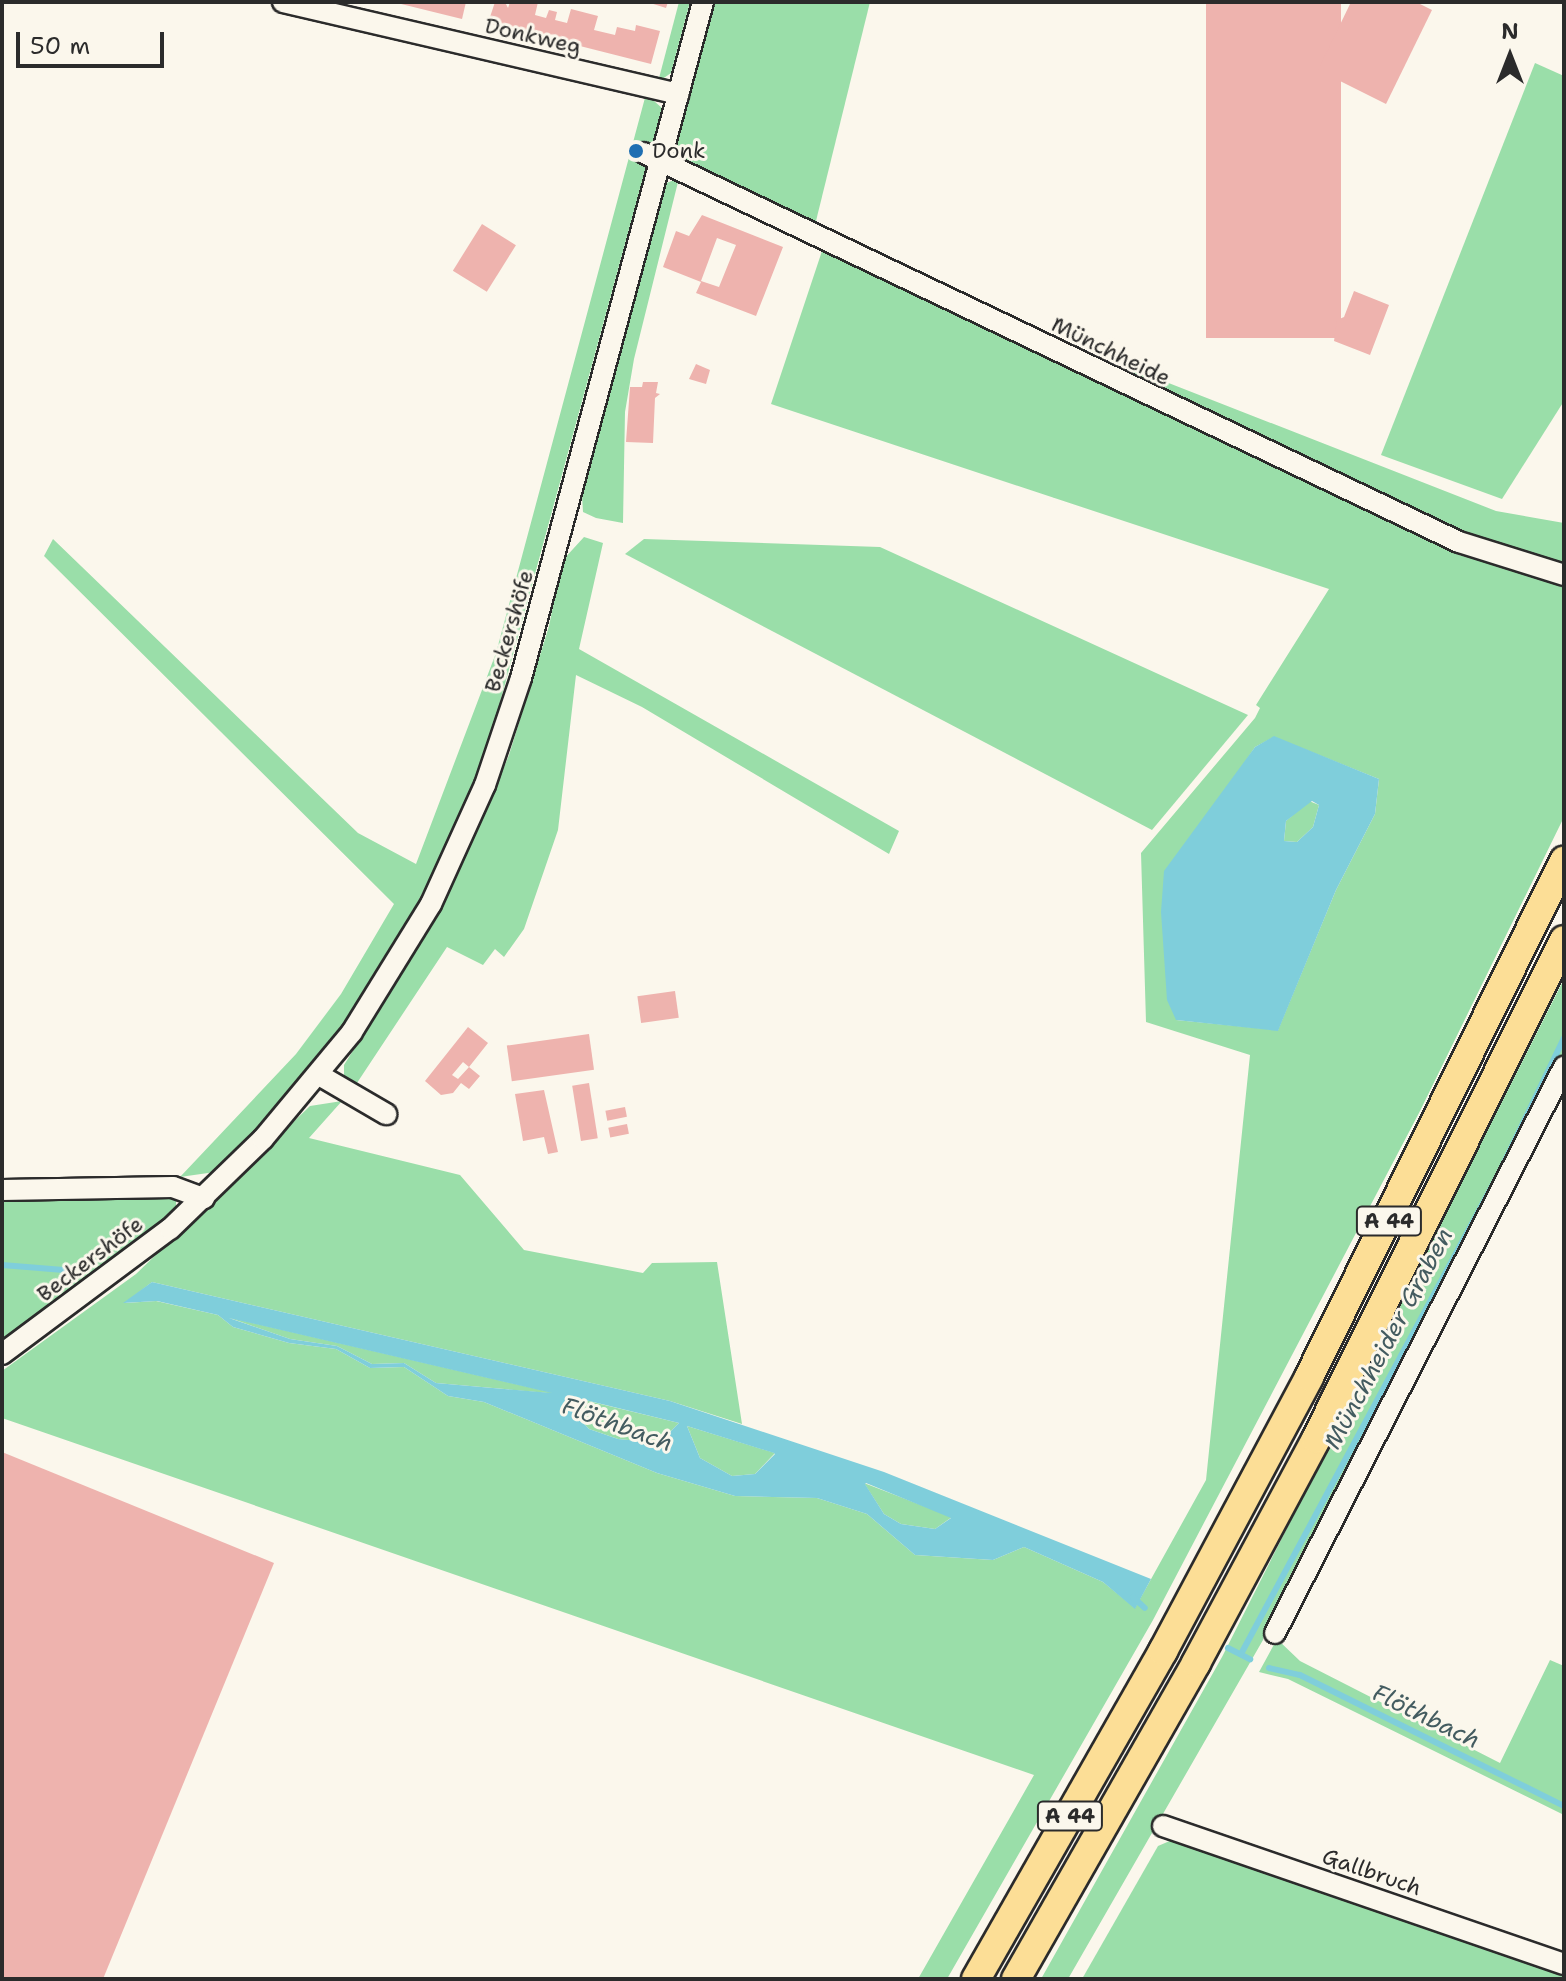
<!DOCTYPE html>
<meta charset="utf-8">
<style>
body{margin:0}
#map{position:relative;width:1566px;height:1981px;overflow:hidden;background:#fbf7ec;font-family:"Shantell Sans",sans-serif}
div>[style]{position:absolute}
.green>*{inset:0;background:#9adea9}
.water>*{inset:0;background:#7fcedb}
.stream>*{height:6px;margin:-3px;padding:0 3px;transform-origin:3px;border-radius:3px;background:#7fcedb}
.building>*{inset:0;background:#eeb3ae;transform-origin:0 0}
.roads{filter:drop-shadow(2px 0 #2b2b2b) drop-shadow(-2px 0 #2b2b2b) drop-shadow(0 2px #2b2b2b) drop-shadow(0 -2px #2b2b2b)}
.minor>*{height:20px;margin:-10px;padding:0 10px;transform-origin:10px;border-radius:10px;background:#fbf7ec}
.highway>*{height:28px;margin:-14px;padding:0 14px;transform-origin:14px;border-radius:14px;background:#fcde96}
.dots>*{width:22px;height:22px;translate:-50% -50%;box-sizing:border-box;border:4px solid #fbf7ec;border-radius:50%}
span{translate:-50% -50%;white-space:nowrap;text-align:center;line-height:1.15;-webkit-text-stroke:6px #fbf7ec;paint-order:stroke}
.shield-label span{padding:2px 6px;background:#fbf7ec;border:2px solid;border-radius:6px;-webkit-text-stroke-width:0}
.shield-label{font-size:20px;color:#2b2b2b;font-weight:700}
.street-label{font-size:22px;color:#2b2b2b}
.poi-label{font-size:22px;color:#2b2b2b}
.left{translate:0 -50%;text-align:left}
.water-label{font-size:24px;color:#445c60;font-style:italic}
.frame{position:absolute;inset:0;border:4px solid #2b2b2b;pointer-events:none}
.north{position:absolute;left:1470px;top:16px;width:80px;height:80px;-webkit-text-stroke:6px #fbf7ec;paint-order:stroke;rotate:0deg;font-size:22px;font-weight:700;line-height:32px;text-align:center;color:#2b2b2b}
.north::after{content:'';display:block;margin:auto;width:28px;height:36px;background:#2b2b2b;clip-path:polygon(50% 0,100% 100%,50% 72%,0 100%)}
.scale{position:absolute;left:16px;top:32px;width:148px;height:36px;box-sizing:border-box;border:4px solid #2b2b2b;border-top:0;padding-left:10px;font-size:24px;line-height:28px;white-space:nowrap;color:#2b2b2b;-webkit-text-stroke:6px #fbf7ec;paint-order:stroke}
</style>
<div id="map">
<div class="green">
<div style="clip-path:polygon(679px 2px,690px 2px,671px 73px,658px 82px)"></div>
<div style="clip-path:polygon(712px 2px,870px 2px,815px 225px,677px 157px,674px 149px)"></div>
<div style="clip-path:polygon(1535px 63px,1564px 76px,1564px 401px,1502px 499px,1381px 455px)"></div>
<div style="clip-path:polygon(646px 94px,662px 108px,490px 739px,462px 813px,382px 974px,327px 1053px,215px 1172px,180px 1177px,296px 1054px,341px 994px,394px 904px,44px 556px,53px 539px,358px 833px,416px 864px,496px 653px)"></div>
<div style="clip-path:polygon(679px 178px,634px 359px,625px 412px,623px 523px,596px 518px,583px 512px,582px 495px,664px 184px)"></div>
<div style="clip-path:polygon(evenodd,823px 248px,1459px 555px,1564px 582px,1564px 817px,1420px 1111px,1153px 1620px,947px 1979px,918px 1979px,1034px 1775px,2px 1418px,2px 1371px,136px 1274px,310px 1106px,342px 1101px,309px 1138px,460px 1175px,524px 1250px,643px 1273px,652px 1263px,717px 1262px,742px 1424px,670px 1401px,152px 1282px,125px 1303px,156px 1301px,218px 1315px,233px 1327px,289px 1343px,336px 1349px,370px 1368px,404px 1367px,448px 1396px,484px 1402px,657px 1473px,735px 1496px,817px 1498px,867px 1514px,915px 1555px,993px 1560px,1024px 1547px,1103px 1582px,1135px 1608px,1206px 1480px,1250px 1055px,1146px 1022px,1141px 853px,1255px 718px,1260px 708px,1256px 705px,1329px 589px,771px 404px,823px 248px,1274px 737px,1379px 779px,1375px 814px,1336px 890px,1278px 1030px,1176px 1020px,1235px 777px,1255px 747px,1274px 737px)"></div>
<div style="clip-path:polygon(1138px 371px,1496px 511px,1564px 523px,1564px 563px,1460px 537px,1121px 374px)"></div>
<div style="clip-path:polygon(584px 537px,603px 543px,579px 649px,899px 831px,889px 854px,642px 707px,576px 675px,558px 830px,524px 929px,504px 957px,495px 949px,483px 965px,447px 947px,353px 1089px,344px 1078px,344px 1065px,428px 931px,480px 825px,509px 755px,549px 626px,562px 561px)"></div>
<div style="clip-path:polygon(644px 539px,880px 547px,1248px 715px,1152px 830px,625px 554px)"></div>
<div style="clip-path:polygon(1309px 801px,1319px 805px,1313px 827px,1297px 842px,1284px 841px,1286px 821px)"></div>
<div style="clip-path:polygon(1564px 979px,1564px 1056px,1265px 1628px,1263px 1640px,1068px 1979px,1041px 1979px,1222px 1657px)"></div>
<div style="clip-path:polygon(163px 1193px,176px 1198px,176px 1207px,115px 1262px,2px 1345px,2px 1197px)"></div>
<div style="clip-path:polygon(227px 1317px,559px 1394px,436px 1383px,404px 1363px,372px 1364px,337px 1346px,290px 1339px)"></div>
<div style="clip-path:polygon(576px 1398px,679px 1423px,659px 1443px,618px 1439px,589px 1429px,576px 1415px)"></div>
<div style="clip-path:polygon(687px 1426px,775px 1453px,755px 1474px,732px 1476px,700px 1458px)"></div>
<div style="clip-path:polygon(864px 1483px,952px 1517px,935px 1529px,901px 1524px,884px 1514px)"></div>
<div style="clip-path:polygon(1277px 1639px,1300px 1661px,1500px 1763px,1550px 1660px,1564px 1666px,1564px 1815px,1288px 1679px,1259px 1672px)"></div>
<div style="clip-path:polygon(1179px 1837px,1564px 1970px,1564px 1979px,1082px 1979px,1158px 1846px)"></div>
</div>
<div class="water">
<div style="clip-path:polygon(evenodd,1274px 736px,1379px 779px,1375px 814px,1336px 890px,1278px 1031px,1176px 1020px,1167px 1000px,1161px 912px,1164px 871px,1255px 747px,1274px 736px,1312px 801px,1319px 805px,1313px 827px,1297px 842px,1284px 841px,1286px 821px,1312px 801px)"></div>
<div style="clip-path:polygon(evenodd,152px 1282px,670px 1401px,884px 1472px,1151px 1579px,1135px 1609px,1103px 1582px,1024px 1547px,993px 1560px,915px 1555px,867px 1514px,817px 1498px,735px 1496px,657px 1473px,484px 1402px,448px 1396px,404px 1367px,370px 1368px,336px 1349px,289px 1343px,233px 1327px,218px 1315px,157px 1301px,123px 1303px,152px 1282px,229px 1318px,552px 1393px,436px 1383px,404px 1363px,372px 1364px,337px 1346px,290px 1339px,229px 1318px,152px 1282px,576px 1399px,577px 1398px,679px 1423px,659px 1443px,618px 1439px,589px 1429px,576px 1415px,576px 1399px,152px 1282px,687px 1426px,774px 1453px,775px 1454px,755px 1474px,732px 1476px,700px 1458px,687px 1426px,152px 1282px,865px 1484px,866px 1483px,951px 1518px,935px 1529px,901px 1524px,884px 1514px,865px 1484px)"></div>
</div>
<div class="stream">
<div style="left:2px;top:1265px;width:74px;rotate:4.6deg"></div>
<div style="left:1133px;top:1597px;width:16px;rotate:43deg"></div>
<div style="left:1228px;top:1648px;width:25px;rotate:27deg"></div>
<div style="left:1241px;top:1654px;width:546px;rotate:-61.79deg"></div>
<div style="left:1499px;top:1173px;width:150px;rotate:-64.3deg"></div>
<div style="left:1269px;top:1668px;width:32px;rotate:13deg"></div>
<div style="left:1300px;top:1675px;width:295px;rotate:26.4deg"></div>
</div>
<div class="building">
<div style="clip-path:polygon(393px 2px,466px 2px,462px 19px)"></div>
<div style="clip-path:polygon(495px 2px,505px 2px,508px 8px,510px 2px,538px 2px,535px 15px,546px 18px,549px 10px,557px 12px,555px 20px,567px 23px,571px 9px,598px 16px,594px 30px,615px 35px,617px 27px,635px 31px,636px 25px,660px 31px,651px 64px,576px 45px,575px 50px,533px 34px,531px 39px,515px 35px,516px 30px,488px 23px)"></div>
<div style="clip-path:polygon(647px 2px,668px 2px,666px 8px)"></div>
<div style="left:1206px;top:2px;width:135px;height:336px"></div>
<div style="clip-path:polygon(1351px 2px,1416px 2px,1432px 10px,1386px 104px,1318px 70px)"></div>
<div style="clip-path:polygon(evenodd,702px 215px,783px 247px,756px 316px,696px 293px,701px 282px,663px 267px,676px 231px,689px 236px,702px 215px,717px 238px,736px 245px,719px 287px,701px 281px,717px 238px)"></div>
<div style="left:482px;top:224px;width:40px;height:55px;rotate:32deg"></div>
<div style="clip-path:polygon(1354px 291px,1389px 305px,1370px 355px,1334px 341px,1337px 320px,1344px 317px)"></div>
<div style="clip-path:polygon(696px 364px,710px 370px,706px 384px,689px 379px)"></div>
<div style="clip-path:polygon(643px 382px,658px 382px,656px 393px,660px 394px,655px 398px,653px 443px,626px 442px,630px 387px,642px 387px)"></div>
<div style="left:675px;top:991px;width:27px;height:38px;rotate:82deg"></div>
<div style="clip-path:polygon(468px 1027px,488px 1043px,469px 1067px,463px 1062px,452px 1075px,458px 1079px,469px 1067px,480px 1076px,469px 1089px,461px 1083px,453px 1093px,441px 1095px,425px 1081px)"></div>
<div style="left:589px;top:1034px;width:36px;height:83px;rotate:82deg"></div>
<div style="left:589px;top:1083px;width:56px;height:17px;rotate:81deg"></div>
<div style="clip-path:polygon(544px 1090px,558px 1152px,548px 1154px,544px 1137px,523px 1141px,515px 1094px)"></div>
<div style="left:625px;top:1107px;width:10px;height:20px;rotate:79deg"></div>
<div style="left:627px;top:1124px;width:10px;height:19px;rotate:79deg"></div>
<div style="clip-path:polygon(2px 1452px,274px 1563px,103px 1979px,2px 1979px)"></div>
</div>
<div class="roads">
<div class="minor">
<div style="left:283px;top:2px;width:406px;rotate:13.1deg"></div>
<div style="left:644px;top:153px;width:903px;rotate:25.52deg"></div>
<div style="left:1459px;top:542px;width:110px;rotate:17.4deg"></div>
<div style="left:319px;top:1075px;width:78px;rotate:30.2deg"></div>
<div style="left:2px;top:1190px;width:171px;rotate:-1deg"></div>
<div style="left:173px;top:1187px;width:33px;rotate:20deg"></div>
<div style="left:2px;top:1354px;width:209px;rotate:-36.7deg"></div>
<div style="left:170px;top:1229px;width:129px;rotate:-44.1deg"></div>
<div style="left:263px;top:1139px;width:139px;rotate:-50.2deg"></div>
<div style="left:352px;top:1032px;width:150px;rotate:-58.3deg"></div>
<div style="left:431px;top:904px;width:131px;rotate:-65.6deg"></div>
<div style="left:485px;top:785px;width:113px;rotate:-71.4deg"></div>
<div style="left:521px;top:678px;width:700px;rotate:-74.93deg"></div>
<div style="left:1275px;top:1633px;width:636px;rotate:-62.95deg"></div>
<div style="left:1163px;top:1826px;width:424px;rotate:19deg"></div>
</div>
<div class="highway">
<div style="left:976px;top:1979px;width:378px;rotate:-60.3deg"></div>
<div style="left:1163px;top:1651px;width:310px;rotate:-61.9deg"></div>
<div style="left:1309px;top:1377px;width:576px;rotate:-63.7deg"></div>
<div style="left:1016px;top:1979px;width:364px;rotate:-60.3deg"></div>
<div style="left:1196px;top:1663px;width:254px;rotate:-61.8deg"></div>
<div style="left:1316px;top:1439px;width:557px;rotate:-63.57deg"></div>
</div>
</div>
<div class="dots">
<div style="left:636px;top:151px;background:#1f6fb2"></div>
</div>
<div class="shield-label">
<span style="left:1389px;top:1221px">A 44</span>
<span style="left:1070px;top:1816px">A 44</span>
</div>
<div class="street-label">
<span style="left:533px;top:36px;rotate:13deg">Donkweg</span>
<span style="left:1111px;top:351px;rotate:26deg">Münchheide</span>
<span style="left:509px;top:631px;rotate:-74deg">Beckershöfe</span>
<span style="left:90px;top:1259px;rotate:-37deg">Beckershöfe</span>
<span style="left:1372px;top:1872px;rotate:19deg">Gallbruch</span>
</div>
<div class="poi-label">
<span class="left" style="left:652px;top:151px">Donk</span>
</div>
<div class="water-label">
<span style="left:1389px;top:1339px;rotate:-62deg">Münchheider Graben</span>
<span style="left:617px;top:1425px;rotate:20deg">Flöthbach</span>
<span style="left:1426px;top:1717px;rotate:26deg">Flöthbach</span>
</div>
<div class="frame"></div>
<div class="north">N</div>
<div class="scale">50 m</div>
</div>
